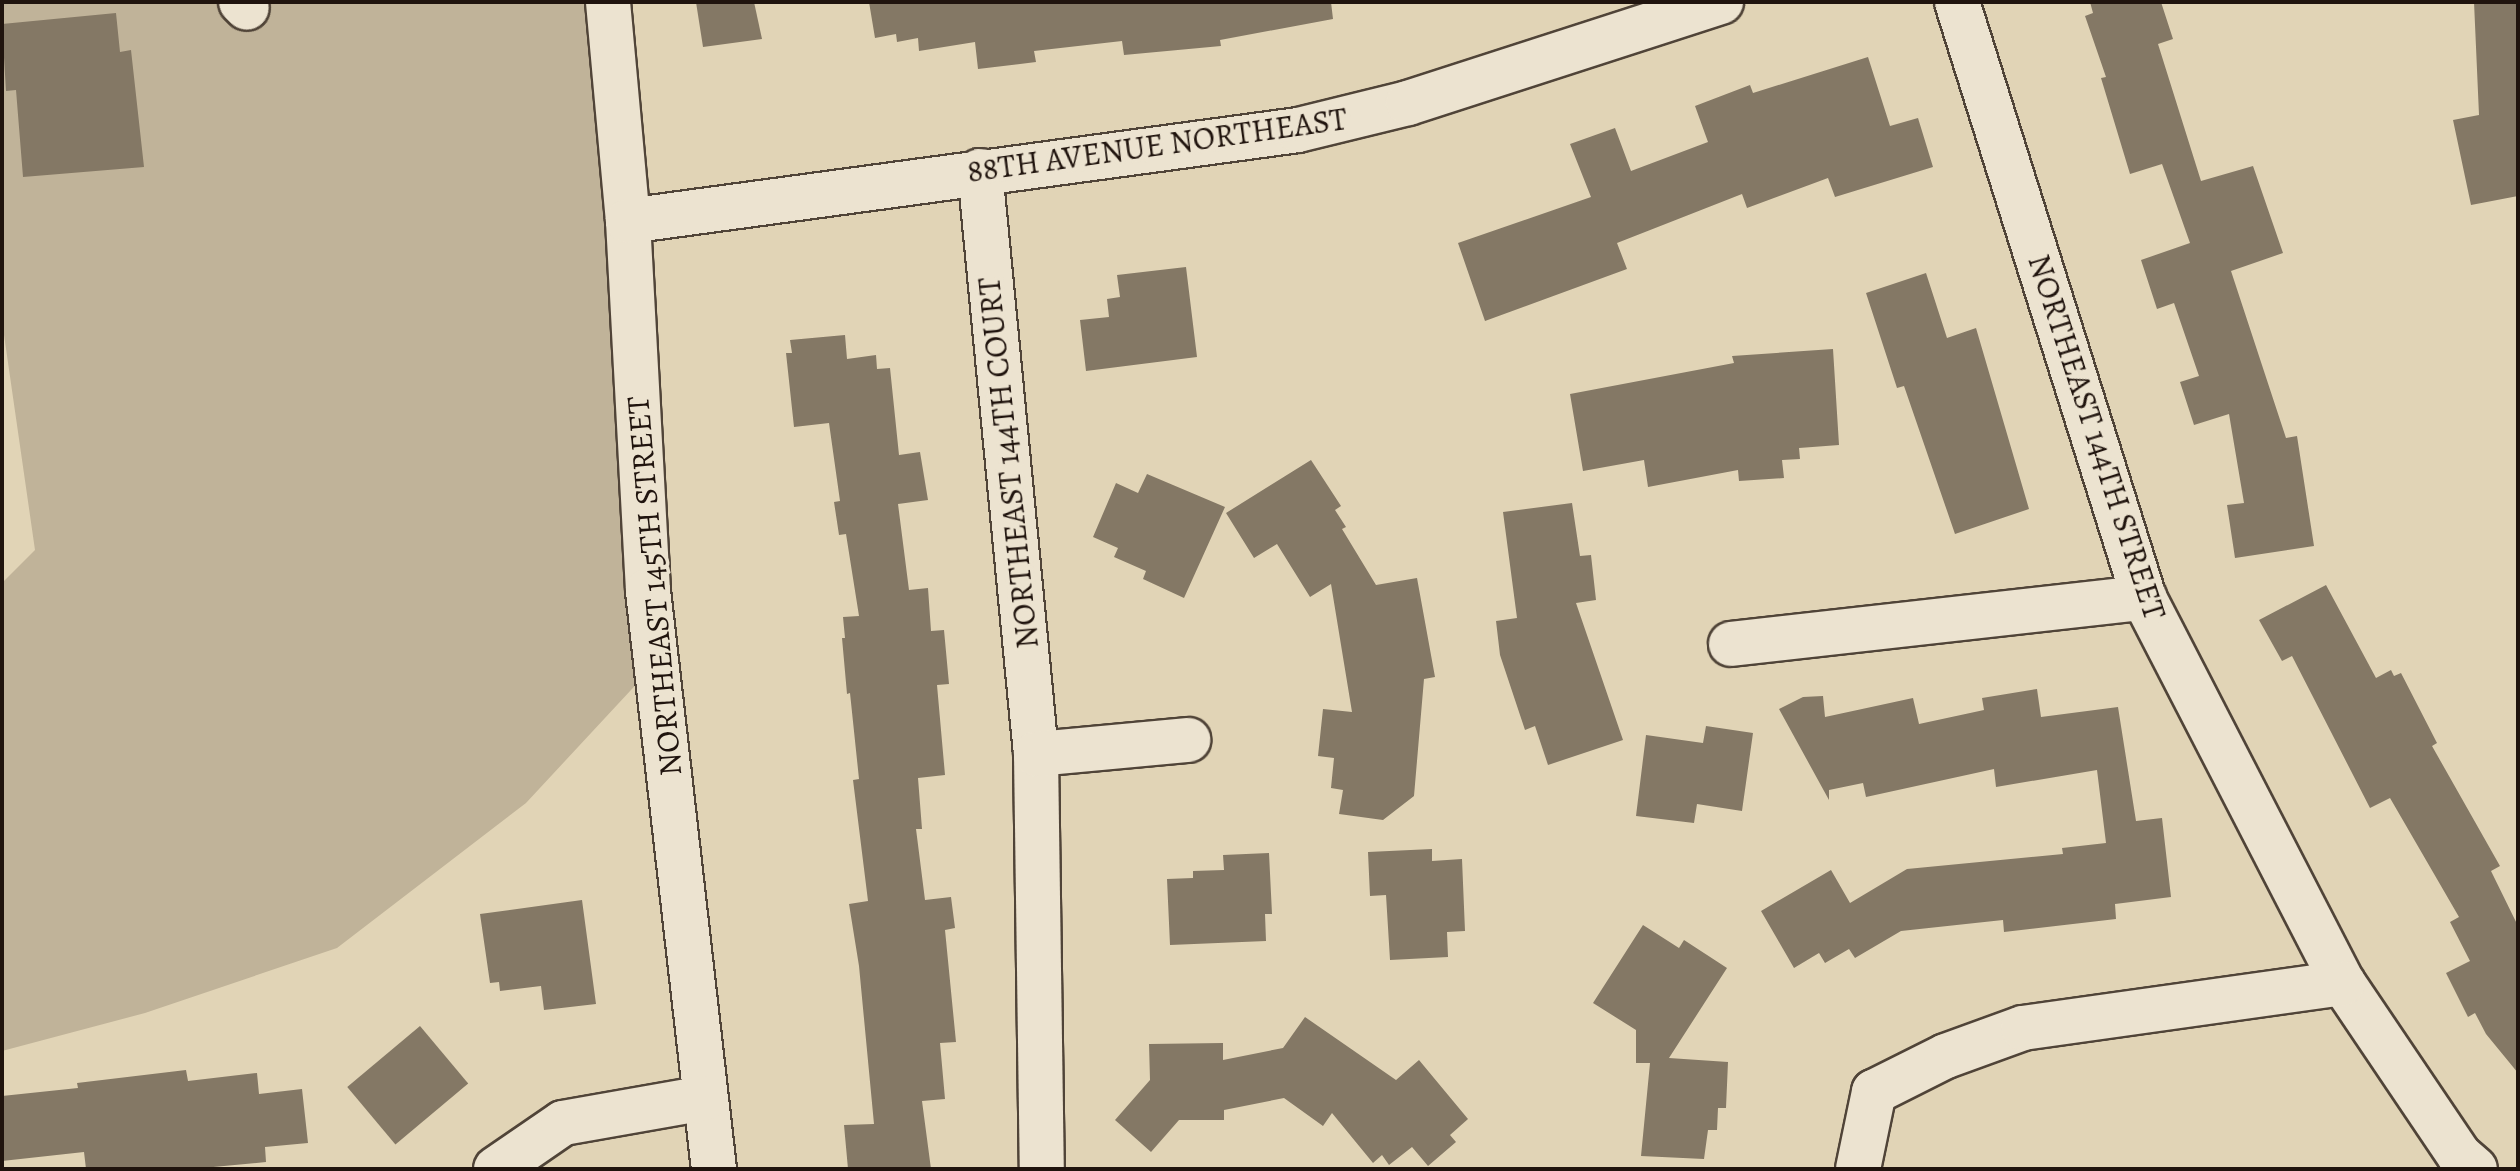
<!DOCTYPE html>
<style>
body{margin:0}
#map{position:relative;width:2520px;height:1171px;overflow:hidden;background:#e1d4b6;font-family:Alegreya,serif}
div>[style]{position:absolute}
.green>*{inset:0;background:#c0b399}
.building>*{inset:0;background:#847865;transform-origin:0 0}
.roads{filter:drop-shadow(2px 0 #504438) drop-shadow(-2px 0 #504438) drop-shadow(0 2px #504438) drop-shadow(0 -2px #504438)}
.minor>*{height:44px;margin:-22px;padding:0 22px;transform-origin:22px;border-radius:22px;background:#ece3d0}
span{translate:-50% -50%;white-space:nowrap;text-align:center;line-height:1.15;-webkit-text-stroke:7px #ece3d0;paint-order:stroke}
.street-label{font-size:32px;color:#20140e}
.frame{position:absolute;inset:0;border:4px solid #20140e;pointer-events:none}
</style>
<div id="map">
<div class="green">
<div style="clip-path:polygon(2px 2px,604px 2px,657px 662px,526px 803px,337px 948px,145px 1013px,2px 1051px,2px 583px,35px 550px,2px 321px)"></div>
</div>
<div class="building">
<div style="clip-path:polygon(696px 2px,754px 2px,762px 39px,703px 47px)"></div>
<div style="clip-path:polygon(869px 2px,1331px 2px,1333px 19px,1220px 40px,1221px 46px,1124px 55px,1122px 41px,1034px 51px,1036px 62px,978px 69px,975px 42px,919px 51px,918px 38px,897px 42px,896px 34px,875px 38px)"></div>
<div style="clip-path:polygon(2090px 2px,2161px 2px,2173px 39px,2158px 44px,2201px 181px,2253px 166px,2283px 253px,2231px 271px,2286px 438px,2297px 436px,2314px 546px,2235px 558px,2227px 505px,2244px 503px,2229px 414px,2194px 425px,2180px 382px,2199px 376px,2174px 303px,2157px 309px,2141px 260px,2190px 243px,2162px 164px,2130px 174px,2101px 78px,2106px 77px,2085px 16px,2093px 13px)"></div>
<div style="clip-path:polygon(2474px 2px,2518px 2px,2518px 196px,2471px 205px,2453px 120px,2479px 115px)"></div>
<div style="clip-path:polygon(116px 13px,120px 52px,131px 50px,144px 167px,23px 177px,16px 90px,6px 91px,2px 24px)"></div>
<div style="clip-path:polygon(1868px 57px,1890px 126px,1918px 118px,1933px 167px,1835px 197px,1828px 178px,1747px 208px,1742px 194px,1617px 243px,1627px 269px,1485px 321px,1458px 243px,1591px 197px,1570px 144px,1615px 128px,1631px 171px,1708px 142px,1695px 106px,1750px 85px,1753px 93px)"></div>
<div style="clip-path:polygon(1186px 267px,1197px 357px,1086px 371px,1080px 320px,1109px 317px,1107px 299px,1120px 297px,1117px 275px)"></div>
<div style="clip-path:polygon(1926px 273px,1947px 338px,1976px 328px,2029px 509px,1955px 534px,1904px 386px,1897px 388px,1866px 293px)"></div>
<div style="clip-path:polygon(845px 335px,847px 359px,876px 355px,877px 369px,890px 368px,899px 455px,920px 452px,928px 500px,898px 504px,909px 590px,928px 588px,931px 631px,944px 630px,949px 684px,937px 685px,945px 775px,918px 778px,922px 829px,916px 829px,925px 900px,951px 897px,955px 928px,945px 930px,956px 1042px,940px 1043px,945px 1099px,922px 1101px,931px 1169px,848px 1169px,844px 1125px,874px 1124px,859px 966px,849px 904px,868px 901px,853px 780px,859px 779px,850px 693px,847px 694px,842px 638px,845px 638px,843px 617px,859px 616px,846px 534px,839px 535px,834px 502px,840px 501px,829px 423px,794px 427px,786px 353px,792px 353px,790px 340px)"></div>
<div style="clip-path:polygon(1833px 349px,1839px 445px,1799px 448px,1800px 459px,1782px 460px,1784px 478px,1739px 481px,1738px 470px,1648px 487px,1644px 460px,1583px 471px,1570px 394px,1734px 363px,1732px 356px)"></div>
<div style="clip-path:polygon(1311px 460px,1341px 506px,1335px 510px,1346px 527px,1342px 529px,1376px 585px,1417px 578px,1435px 677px,1424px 679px,1414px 796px,1383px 820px,1339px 814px,1343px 790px,1331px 788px,1334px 758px,1318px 756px,1323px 709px,1352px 712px,1331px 584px,1310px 597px,1277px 544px,1254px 558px,1226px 513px)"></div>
<div style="clip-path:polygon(1147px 474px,1225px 507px,1184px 598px,1143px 579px,1146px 571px,1114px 557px,1118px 548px,1093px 537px,1116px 483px,1138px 493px)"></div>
<div style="clip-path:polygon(1572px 503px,1580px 556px,1591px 555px,1596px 600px,1576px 603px,1623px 740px,1548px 765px,1535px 726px,1525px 730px,1500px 655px,1496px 621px,1517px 618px,1503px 512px)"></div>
<div style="clip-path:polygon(2326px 585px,2376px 678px,2391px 670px,2394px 676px,2401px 673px,2437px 743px,2432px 746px,2500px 866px,2491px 871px,2518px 926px,2518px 1073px,2486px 1034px,2475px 1013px,2468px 1017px,2446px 973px,2470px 961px,2450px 922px,2459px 917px,2390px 798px,2370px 808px,2292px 656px,2282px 661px,2259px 620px)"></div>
<div style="clip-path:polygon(2037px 689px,2041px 717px,2118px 707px,2136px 821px,2162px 818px,2171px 897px,2115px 904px,2116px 919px,2004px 932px,2003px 920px,1901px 931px,1855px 958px,1849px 949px,1825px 963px,1819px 953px,1794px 968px,1761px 911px,1831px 870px,1850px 903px,1907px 869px,2063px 854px,2062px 848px,2106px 843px,2097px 770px,1996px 787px,1994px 769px,1866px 797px,1863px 783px,1829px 790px,1829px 800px,1779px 709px,1803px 697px,1823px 696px,1825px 717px,1913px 698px,1919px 724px,1984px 710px,1982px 698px)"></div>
<div style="clip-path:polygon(1706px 726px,1753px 733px,1742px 811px,1697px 804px,1694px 823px,1636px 816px,1646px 735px,1703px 743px)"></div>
<div style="clip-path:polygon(1432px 849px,1432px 861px,1462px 859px,1465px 931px,1447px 932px,1448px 957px,1390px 960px,1386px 895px,1370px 896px,1368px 852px)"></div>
<div style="clip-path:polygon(1269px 853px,1272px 914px,1265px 914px,1266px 941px,1170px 945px,1167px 879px,1193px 878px,1193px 871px,1224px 870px,1223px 855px)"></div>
<div style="clip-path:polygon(582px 900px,596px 1004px,544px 1010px,541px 986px,500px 991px,499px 982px,490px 983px,480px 914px)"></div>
<div style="clip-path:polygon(1643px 925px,1679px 948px,1684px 940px,1727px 968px,1669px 1058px,1728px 1062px,1726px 1108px,1718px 1108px,1717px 1130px,1708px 1130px,1704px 1159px,1641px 1156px,1650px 1063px,1636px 1063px,1636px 1030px,1593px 1003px)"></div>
<div style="clip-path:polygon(1305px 1017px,1396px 1080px,1419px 1060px,1468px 1119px,1450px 1135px,1456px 1142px,1428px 1166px,1412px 1147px,1389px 1165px,1382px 1155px,1373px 1163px,1332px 1113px,1323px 1126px,1284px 1098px,1224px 1110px,1224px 1120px,1179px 1120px,1151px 1152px,1115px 1120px,1150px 1080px,1149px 1044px,1223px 1043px,1223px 1060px,1283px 1048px)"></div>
<div style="left:420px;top:1026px;width:75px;height:95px;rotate:50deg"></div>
<div style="clip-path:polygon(186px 1070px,188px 1081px,257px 1073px,259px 1094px,302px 1089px,308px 1143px,265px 1147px,266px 1162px,192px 1169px,86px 1169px,84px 1152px,2px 1161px,2px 1096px,78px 1088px,77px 1083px)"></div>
</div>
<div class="roads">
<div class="minor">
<div style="left:241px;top:2px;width:8px;rotate:45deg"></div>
<div style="left:608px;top:2px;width:220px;rotate:84.8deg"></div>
<div style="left:628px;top:221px;width:371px;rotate:86.9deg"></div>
<div style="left:648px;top:591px;width:582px;rotate:83.49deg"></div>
<div style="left:1957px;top:2px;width:625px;rotate:72.58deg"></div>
<div style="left:2144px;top:598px;width:433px;rotate:62.7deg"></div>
<div style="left:2343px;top:983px;width:207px;rotate:56deg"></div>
<div style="left:2459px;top:1155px;width:21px;rotate:41deg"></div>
<div style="left:980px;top:171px;width:586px;rotate:84.51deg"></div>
<div style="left:1036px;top:754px;width:415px;rotate:89.2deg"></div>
<div style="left:628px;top:221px;width:676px;rotate:-7.73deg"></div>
<div style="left:1298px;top:130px;width:113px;rotate:-13.8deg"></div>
<div style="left:1408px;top:103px;width:329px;rotate:-17.9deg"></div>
<div style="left:1731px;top:644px;width:416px;rotate:-6.4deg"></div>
<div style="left:1036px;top:754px;width:153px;rotate:-5.3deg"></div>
<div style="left:496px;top:1169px;width:81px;rotate:-34.5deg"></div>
<div style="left:563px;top:1123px;width:144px;rotate:-10deg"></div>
<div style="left:1858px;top:1169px;width:79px;rotate:-78.3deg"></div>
<div style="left:1874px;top:1092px;width:80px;rotate:-26.6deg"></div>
<div style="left:1946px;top:1056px;width:82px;rotate:-20deg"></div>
<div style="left:2023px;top:1028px;width:323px;rotate:-8deg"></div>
</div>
</div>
<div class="street-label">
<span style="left:1157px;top:145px;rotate:-8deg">88TH AVENUE NORTHEAST</span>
<span style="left:2097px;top:437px;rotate:72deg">NORTHEAST 144TH STREET</span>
<span style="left:1008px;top:463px;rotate:-96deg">NORTHEAST 144TH COURT</span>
<span style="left:654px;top:586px;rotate:-95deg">NORTHEAST 145TH STREET</span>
</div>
<div class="frame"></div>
</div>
